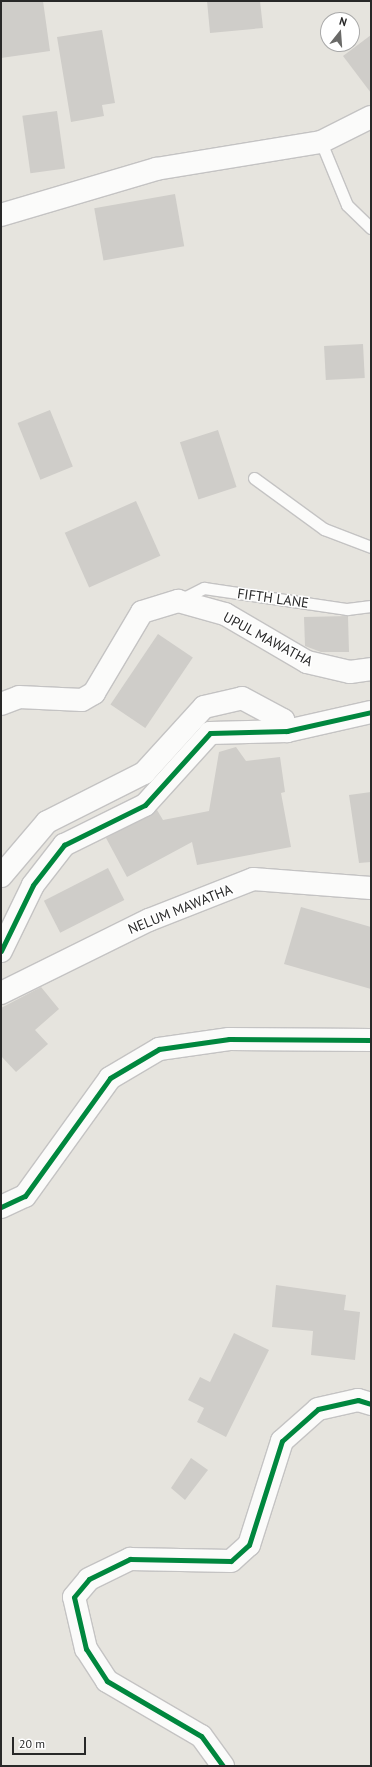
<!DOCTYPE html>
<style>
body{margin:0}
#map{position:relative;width:372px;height:1767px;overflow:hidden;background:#e6e4de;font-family:"PT Sans",sans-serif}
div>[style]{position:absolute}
.building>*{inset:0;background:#cfcdc9;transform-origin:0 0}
.roads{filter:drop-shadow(1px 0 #c4c3c3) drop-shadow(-1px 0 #c4c3c3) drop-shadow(0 1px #c4c3c3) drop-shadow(0 -1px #c4c3c3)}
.lane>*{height:11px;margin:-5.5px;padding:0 5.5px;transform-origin:5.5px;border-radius:5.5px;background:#fbfbfa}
.street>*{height:22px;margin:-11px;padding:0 11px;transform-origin:11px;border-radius:11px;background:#fbfbfa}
.cycleway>*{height:5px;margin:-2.5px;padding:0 2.5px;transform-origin:2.5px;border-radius:2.5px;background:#00873e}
span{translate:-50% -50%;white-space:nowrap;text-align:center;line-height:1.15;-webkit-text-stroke:3px #fff;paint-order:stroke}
.street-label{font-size:14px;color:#282828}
.frame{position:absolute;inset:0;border:2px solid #282828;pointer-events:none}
.north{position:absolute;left:320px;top:12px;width:40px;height:40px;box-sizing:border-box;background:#fff;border:1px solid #a9a9a9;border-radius:50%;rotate:17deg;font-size:11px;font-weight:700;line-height:16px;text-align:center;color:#282828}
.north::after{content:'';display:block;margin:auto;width:14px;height:18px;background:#6a6a68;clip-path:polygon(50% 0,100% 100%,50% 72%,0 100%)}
.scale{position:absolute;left:12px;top:1737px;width:74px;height:18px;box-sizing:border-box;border:2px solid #282828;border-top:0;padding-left:5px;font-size:12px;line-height:14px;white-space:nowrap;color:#282828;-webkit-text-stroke:3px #fff;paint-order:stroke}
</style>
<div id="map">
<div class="building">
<div style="clip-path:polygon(1px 1px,43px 1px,50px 51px,1px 58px)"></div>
<div style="clip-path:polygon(207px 1px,260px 1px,263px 28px,210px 33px)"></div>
<div style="clip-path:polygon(102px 30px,115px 103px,102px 105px,104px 116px,71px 122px,57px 37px)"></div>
<div style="clip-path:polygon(371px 35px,371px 93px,343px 56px)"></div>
<div style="left:57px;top:111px;width:58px;height:35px;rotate:82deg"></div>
<div style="left:175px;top:194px;width:53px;height:82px;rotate:80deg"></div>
<div style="left:363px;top:344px;width:34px;height:39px;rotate:87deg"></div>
<div style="left:50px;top:410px;width:61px;height:35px;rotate:68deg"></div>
<div style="left:218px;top:430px;width:60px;height:40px;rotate:72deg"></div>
<div style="left:136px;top:501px;width:60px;height:78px;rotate:66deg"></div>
<div style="clip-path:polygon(348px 616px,349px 652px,321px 652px,305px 646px,304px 617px)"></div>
<div style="left:158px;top:634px;width:42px;height:85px;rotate:34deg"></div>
<div style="clip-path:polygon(236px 747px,246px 761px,280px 757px,285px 792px,281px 793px,291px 847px,197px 865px,192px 842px,127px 877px,106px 838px,157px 810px,163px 820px,209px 811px,219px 752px)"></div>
<div style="clip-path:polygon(371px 792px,371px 862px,359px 863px,349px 795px)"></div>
<div style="left:108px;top:868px;width:36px;height:72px;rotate:63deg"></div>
<div style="clip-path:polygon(301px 907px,371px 927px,371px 989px,284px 964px)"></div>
<div style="clip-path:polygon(41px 987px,59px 1009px,35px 1030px,48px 1044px,16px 1072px,1px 1056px,1px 1008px)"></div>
<div style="clip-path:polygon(276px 1285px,346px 1295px,344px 1310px,360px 1312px,355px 1360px,311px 1355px,313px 1331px,272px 1327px)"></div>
<div style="clip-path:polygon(234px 1333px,269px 1350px,226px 1437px,197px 1422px,204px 1408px,188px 1400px,200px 1377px,210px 1382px)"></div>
<div style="clip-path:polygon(191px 1458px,208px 1470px,185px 1500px,171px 1488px)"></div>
</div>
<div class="roads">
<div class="lane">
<div style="left:321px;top:142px;width:68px;rotate:67.6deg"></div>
<div style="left:347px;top:205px;width:33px;rotate:44deg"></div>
<div style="left:254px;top:478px;width:87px;rotate:36.1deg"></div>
<div style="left:324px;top:529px;width:50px;rotate:21deg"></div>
<div style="left:180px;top:600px;width:27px;rotate:-27deg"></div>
<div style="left:204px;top:588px;width:145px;rotate:8.4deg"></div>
<div style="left:347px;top:609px;width:24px;rotate:-7deg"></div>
</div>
<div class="street">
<div style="left:1px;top:215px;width:162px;rotate:-16.5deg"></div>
<div style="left:156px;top:169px;width:167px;rotate:-9.3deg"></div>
<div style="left:321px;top:142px;width:56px;rotate:-26.6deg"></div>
<div style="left:1px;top:704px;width:19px;rotate:-21deg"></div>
<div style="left:19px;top:697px;width:63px;rotate:2.7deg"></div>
<div style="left:82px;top:700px;width:14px;rotate:-30deg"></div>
<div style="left:94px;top:693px;width:94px;rotate:-59.3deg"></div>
<div style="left:142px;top:612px;width:38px;rotate:-17deg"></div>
<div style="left:178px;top:601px;width:49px;rotate:15.5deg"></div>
<div style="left:225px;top:614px;width:95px;rotate:30.3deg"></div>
<div style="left:307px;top:662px;width:44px;rotate:13.1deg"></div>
<div style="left:350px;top:672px;width:21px;rotate:-8deg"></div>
<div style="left:1px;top:876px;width:71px;rotate:-49.6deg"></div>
<div style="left:47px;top:822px;width:109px;rotate:-26.8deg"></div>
<div style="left:144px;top:773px;width:89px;rotate:-47.7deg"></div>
<div style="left:204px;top:707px;width:39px;rotate:-13deg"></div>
<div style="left:242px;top:698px;width:47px;rotate:28.2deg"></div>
<div style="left:283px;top:720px;width:12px;rotate:70deg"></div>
<div style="left:1px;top:951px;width:73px;rotate:-64.1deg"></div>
<div style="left:33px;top:885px;width:51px;rotate:-52.2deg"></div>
<div style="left:64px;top:845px;width:90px;rotate:-26.3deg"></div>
<div style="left:145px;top:805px;width:97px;rotate:-47.9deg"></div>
<div style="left:210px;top:733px;width:77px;rotate:-1.5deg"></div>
<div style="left:287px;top:731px;width:86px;rotate:-12.7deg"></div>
<div style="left:1px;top:993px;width:165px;rotate:-26.3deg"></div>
<div style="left:149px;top:920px;width:112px;rotate:-21.5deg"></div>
<div style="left:253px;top:879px;width:118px;rotate:4.4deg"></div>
<div style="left:1px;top:1207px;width:26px;rotate:-25deg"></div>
<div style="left:25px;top:1196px;width:145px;rotate:-54.2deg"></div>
<div style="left:110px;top:1078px;width:57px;rotate:-30.6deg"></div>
<div style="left:159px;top:1049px;width:71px;rotate:-8.1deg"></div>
<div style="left:229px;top:1039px;width:142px;rotate:0.4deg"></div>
<div style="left:223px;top:1766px;width:37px;rotate:-126deg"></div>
<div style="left:201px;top:1736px;width:109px;rotate:-149.7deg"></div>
<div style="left:107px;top:1681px;width:38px;rotate:-123deg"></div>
<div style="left:86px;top:1649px;width:53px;rotate:-103deg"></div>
<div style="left:74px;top:1597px;width:23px;rotate:-50deg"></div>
<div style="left:89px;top:1579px;width:46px;rotate:-26deg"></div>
<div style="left:130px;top:1559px;width:101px;rotate:1.1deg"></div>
<div style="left:231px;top:1561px;width:24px;rotate:-42deg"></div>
<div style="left:249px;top:1545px;width:109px;rotate:-72.4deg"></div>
<div style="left:282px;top:1441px;width:48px;rotate:-41.6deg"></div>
<div style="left:318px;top:1409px;width:41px;rotate:-12.7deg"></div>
<div style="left:358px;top:1400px;width:14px;rotate:17deg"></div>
</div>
</div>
<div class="cycleway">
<div style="left:1px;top:951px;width:73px;rotate:-64.1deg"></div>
<div style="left:33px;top:885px;width:51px;rotate:-52.2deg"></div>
<div style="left:64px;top:845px;width:90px;rotate:-26.3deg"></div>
<div style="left:145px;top:805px;width:97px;rotate:-47.9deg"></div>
<div style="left:210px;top:733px;width:77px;rotate:-1.5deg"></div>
<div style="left:287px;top:731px;width:86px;rotate:-12.7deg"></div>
<div style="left:1px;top:1207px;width:26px;rotate:-25deg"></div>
<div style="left:25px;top:1196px;width:145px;rotate:-54.2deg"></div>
<div style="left:110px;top:1078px;width:57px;rotate:-30.6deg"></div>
<div style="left:159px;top:1049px;width:71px;rotate:-8.1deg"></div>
<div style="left:229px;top:1039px;width:142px;rotate:0.4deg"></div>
<div style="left:223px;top:1766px;width:37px;rotate:-126deg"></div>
<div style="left:201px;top:1736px;width:109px;rotate:-149.7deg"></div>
<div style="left:107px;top:1681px;width:38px;rotate:-123deg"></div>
<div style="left:86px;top:1649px;width:53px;rotate:-103deg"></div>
<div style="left:74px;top:1597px;width:23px;rotate:-50deg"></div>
<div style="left:89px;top:1579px;width:46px;rotate:-26deg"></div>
<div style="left:130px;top:1559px;width:101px;rotate:1.1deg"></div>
<div style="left:231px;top:1561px;width:24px;rotate:-42deg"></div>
<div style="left:249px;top:1545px;width:109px;rotate:-72.4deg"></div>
<div style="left:282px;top:1441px;width:48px;rotate:-41.6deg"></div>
<div style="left:318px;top:1409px;width:41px;rotate:-12.7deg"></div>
<div style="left:358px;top:1400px;width:14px;rotate:17deg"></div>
</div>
<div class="street-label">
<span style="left:273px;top:598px;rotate:8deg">FIFTH LANE</span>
<span style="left:268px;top:639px;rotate:28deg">UPUL MAWATHA</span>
<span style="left:180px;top:909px;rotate:-22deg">NELUM MAWATHA</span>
</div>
<div class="frame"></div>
<div class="north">N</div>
<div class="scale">20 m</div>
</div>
